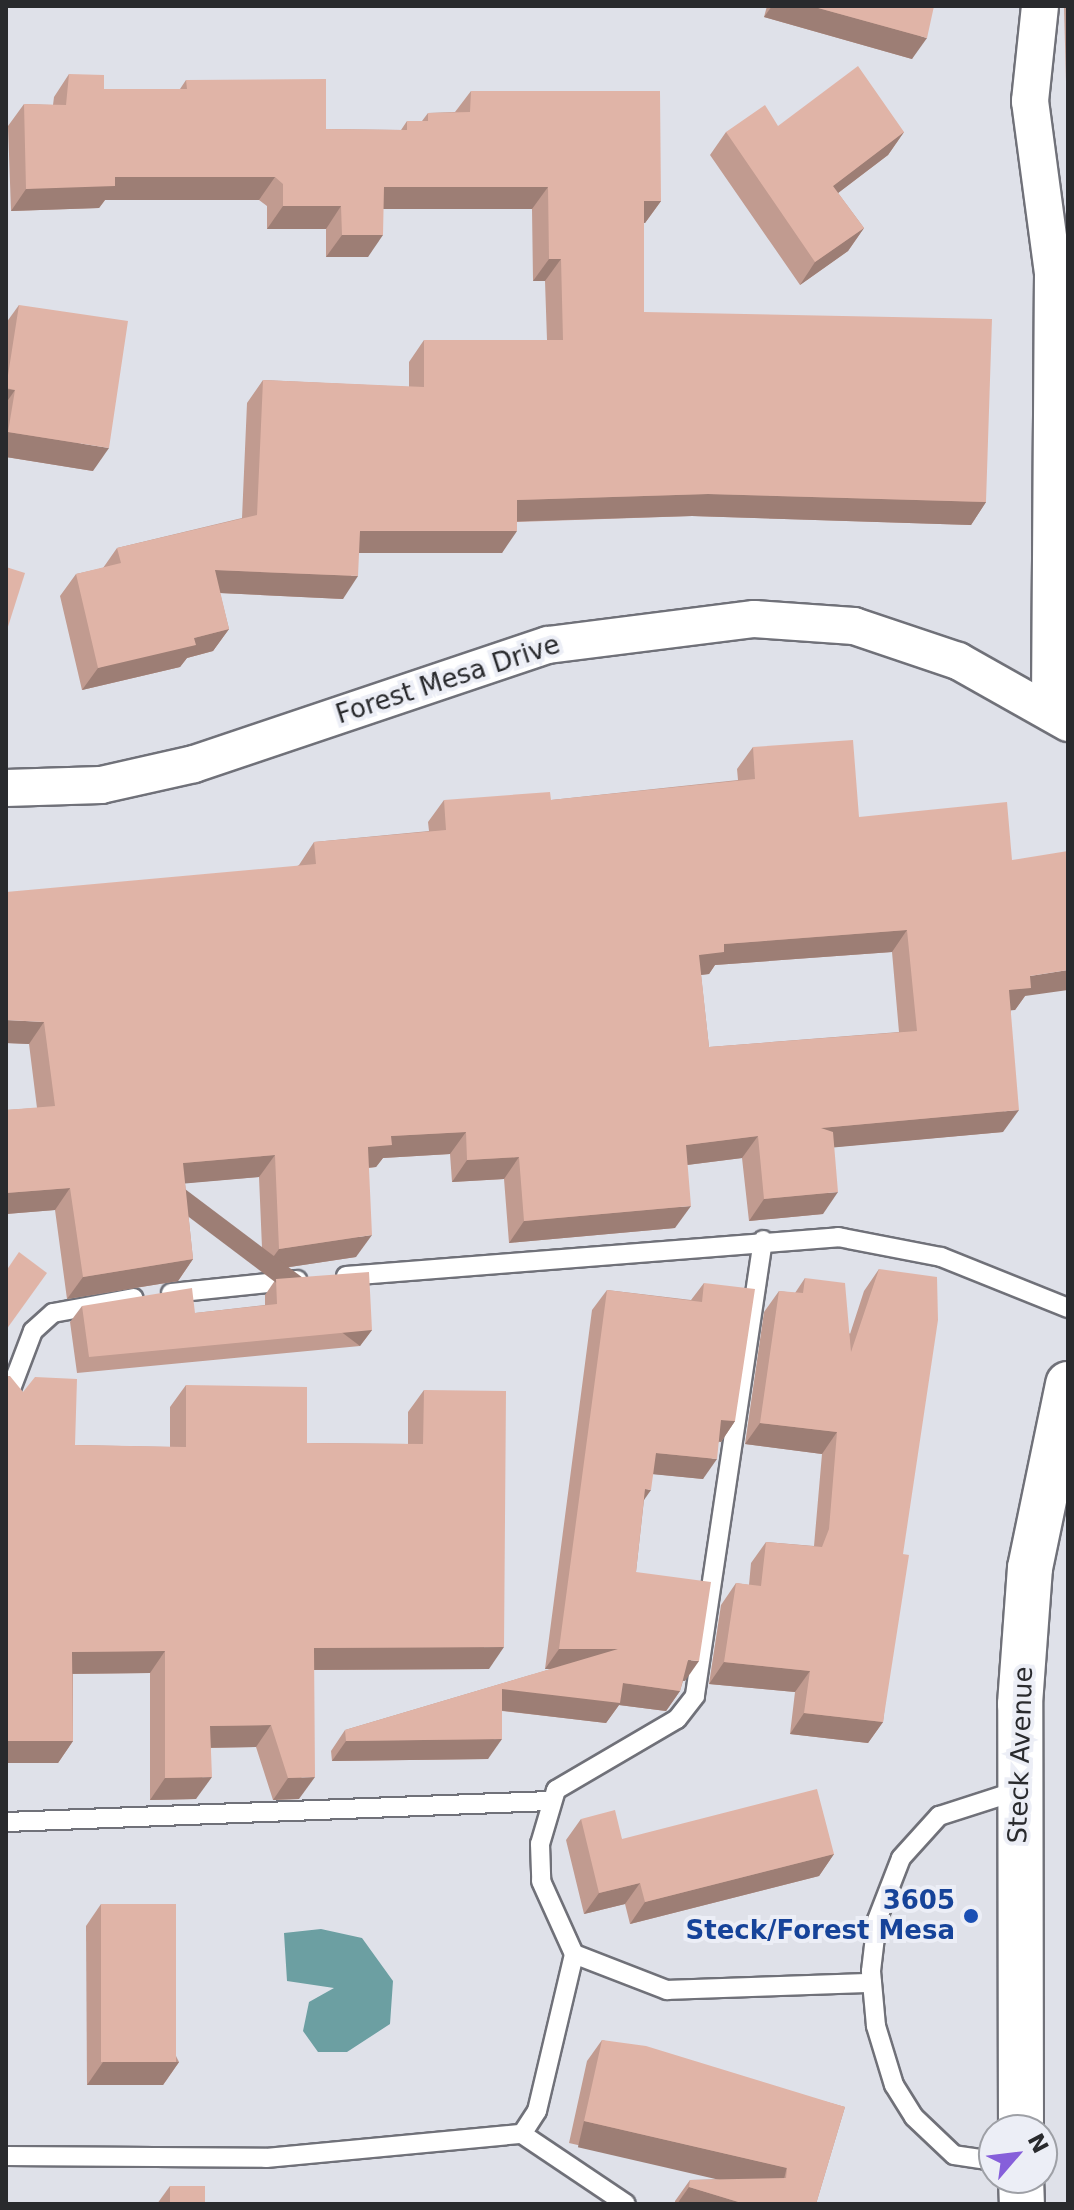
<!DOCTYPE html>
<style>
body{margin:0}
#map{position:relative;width:1074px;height:2210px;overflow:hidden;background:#dfe1e9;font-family:"DejaVu Sans",sans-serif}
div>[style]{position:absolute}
.water>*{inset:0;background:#6c9fa2}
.roads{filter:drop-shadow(2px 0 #707179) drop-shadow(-2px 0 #707179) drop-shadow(0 2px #707179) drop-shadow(0 -2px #707179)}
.lane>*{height:18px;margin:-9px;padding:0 9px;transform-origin:9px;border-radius:9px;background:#fff}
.street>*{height:36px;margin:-18px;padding:0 18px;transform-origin:18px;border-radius:18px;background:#fff}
.secondary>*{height:44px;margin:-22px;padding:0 22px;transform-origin:22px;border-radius:22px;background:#fff}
.wall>*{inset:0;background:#c19b90}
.shaded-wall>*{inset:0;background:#9d7e75;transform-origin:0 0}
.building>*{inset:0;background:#e0b4a7;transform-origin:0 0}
.dots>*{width:22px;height:22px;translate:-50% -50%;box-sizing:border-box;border:4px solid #eceef6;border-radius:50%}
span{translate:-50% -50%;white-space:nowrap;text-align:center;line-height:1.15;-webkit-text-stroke:8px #eceef6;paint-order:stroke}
.street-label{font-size:26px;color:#292a2d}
.transit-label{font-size:26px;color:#164399;font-weight:700}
.right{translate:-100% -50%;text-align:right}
.frame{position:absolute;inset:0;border:8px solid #292a2d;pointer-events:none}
.north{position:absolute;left:978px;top:2114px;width:80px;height:80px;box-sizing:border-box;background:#eceef6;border:2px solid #9ea0a6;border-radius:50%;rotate:62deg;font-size:22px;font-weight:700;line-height:32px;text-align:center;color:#292a2d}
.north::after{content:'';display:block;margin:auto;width:28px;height:36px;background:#865fda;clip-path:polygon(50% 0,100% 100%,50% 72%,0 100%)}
</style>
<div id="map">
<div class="water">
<div style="clip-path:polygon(321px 1929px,362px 1938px,393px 1981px,390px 2024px,347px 2052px,318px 2052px,303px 2031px,309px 2002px,334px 1988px,287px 1981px,284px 1933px)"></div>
</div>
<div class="roads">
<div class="lane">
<div style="left:763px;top:1240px;width:461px;rotate:98.5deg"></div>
<div style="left:695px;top:1696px;width:29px;rotate:128deg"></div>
<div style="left:677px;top:1719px;width:140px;rotate:149.6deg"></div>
<div style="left:556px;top:1790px;width:56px;rotate:106.5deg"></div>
<div style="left:540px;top:1844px;width:37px;rotate:88deg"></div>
<div style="left:541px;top:1881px;width:80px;rotate:65.7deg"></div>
<div style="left:574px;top:1954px;width:100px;rotate:21.2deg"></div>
<div style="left:667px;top:1990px;width:205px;rotate:-2deg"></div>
<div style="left:346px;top:1276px;width:494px;rotate:-4.5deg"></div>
<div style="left:838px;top:1237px;width:105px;rotate:11deg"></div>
<div style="left:941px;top:1257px;width:137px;rotate:21.9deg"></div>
<div style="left:171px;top:1293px;width:127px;rotate:-5.9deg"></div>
<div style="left:6px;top:1402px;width:76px;rotate:-69.2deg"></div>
<div style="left:33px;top:1331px;width:27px;rotate:-42deg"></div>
<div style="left:53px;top:1313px;width:82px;rotate:-10.5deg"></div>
<div style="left:6px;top:1822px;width:545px;rotate:-2.21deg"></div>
<div style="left:522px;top:2134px;width:125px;rotate:33.9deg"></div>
<div style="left:6px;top:2156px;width:260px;rotate:0.4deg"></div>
<div style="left:266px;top:2158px;width:257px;rotate:-5.4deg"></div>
<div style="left:522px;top:2134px;width:27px;rotate:-57deg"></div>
<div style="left:537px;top:2111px;width:161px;rotate:-76.7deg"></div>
<div style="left:994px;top:2161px;width:40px;rotate:-171.5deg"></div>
<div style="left:954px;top:2155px;width:55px;rotate:-136.5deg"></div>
<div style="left:914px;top:2117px;width:38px;rotate:-122deg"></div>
<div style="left:894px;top:2085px;width:62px;rotate:-107deg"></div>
<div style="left:876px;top:2026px;width:55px;rotate:-95.2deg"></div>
<div style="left:871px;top:1971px;width:51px;rotate:-83.3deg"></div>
<div style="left:877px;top:1920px;width:66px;rotate:-68.8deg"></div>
<div style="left:901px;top:1858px;width:57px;rotate:-47.9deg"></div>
<div style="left:939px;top:1816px;width:82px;rotate:-17.8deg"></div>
</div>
<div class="street">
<div style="left:1040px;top:6px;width:96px;rotate:96deg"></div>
<div style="left:1030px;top:101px;width:174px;rotate:82.4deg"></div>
<div style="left:1053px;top:273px;width:437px;rotate:90.4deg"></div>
<div style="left:6px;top:788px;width:95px;rotate:-1.8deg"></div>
<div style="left:101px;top:785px;width:95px;rotate:-12.7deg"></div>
<div style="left:194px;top:764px;width:373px;rotate:-18.6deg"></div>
<div style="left:548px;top:645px;width:208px;rotate:-7.2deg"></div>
<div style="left:754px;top:619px;width:100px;rotate:4deg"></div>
<div style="left:854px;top:626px;width:110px;rotate:18.6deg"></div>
<div style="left:958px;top:661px;width:126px;rotate:29.4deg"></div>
</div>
<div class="secondary">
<div style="left:1021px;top:2130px;width:426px;rotate:-90.1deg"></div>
<div style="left:1020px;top:1704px;width:136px;rotate:-85.8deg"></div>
<div style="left:1030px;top:1568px;width:188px;rotate:-78.3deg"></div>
<div style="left:1021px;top:2178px;width:26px;rotate:88deg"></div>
</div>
</div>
<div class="wall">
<div style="clip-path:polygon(767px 6px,934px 6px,912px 59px,764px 17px)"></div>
<div style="clip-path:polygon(1064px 6px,1068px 6px,1068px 82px,1066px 82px)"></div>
<div style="clip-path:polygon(69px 74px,104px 89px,180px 89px,186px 80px,326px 129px,401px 130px,407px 121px,422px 121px,428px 113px,455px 112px,471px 91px,661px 201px,645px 223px,644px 223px,644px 312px,986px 502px,971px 525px,692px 516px,517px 522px,502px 553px,359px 553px,343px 599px,220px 593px,229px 629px,213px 651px,187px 658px,180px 667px,82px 690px,60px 596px,76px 574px,103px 568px,117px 548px,242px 518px,247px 403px,263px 380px,409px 387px,409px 362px,424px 340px,547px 340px,545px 281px,533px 281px,532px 209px,383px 209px,368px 257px,326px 257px,326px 229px,267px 229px,267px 206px,259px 200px,105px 200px,99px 208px,11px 211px,8px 126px,24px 104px,53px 105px,54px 97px)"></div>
<div style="clip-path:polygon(778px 126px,904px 132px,888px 155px,838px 193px,864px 228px,848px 251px,800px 285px,710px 155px,726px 132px)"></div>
<div style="clip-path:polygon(19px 305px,93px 471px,6px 457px,6px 323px)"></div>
<div style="clip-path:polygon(evenodd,753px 747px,859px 817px,1025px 996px,1015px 1010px,1011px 1010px,1003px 1132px,834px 1147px,823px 1214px,749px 1221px,742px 1158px,687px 1165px,675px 1228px,509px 1243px,504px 1179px,452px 1182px,450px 1154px,383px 1158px,376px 1167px,369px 1168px,356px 1257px,263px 1271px,259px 1177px,185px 1183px,193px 1259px,178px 1281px,67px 1299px,55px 1210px,6px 1214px,6px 1110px,37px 1108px,29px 1044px,6px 1043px,299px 865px,314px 842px,429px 831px,428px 822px,444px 800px,551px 800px,738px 780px,737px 769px,753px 747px,892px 952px,899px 1032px,709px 1047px,701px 975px,709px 974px,715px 965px,892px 952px)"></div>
<div style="clip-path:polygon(879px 1269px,903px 1554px,883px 1722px,868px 1743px,790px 1734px,795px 1692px,709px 1684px,721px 1605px,736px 1583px,749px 1585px,751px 1563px,766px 1542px,814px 1546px,822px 1454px,745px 1444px,764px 1312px,779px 1291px,795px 1293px,805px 1278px,850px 1334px,864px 1291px)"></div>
<div style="clip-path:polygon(276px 1279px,372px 1330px,360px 1346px,77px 1373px,70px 1322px,82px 1306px,195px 1313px,265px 1305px,265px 1295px)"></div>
<div style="clip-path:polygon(704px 1283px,735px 1421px,721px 1442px,719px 1441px,703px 1479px,653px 1474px,644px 1500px,636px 1572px,685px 1681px,683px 1681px,680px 1691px,666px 1711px,619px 1705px,606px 1723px,502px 1711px,488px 1759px,332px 1761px,331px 1751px,345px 1730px,551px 1669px,545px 1669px,592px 1310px,607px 1290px,691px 1300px)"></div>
<div style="clip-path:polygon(186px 1385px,307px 1443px,408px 1444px,408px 1412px,424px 1390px,489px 1669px,314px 1670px,299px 1799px,273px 1800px,256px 1747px,211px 1748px,196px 1799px,150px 1800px,150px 1673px,73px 1674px,73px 1741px,58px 1763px,23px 1392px,75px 1445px,170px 1447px,170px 1407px)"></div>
<div style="clip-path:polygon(581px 1819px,622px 1839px,834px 1854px,819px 1876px,630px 1924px,625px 1904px,584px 1914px,566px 1840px)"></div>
<div style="clip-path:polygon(101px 1904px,179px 2062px,163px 2085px,87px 2085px,86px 1926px)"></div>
<div style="clip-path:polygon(602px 2040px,845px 2107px,816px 2204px,675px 2204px,675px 2201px,690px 2180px,726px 2179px,569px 2143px,587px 2061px)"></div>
<div style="clip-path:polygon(170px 2186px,205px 2204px,157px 2204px)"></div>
</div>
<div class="shaded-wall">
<div style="clip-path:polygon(772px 6px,811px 6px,927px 38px,912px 59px,764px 17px)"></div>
<div style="clip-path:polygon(904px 132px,888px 155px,817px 209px,833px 186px)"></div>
<div style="clip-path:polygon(115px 177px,275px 177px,259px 200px,105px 200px,99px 208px,11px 211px,26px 189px)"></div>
<div style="clip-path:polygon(384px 187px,548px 187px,532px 209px,368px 209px)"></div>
<div style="clip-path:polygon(644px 201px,661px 201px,645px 223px,628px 223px)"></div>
<div style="clip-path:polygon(283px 206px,341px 206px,326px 229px,267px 229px)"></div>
<div style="clip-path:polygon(864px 228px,848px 251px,800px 285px,815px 262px)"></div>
<div style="clip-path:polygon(342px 235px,383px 235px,368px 257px,326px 257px)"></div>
<div style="clip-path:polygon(549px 259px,561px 259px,545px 281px,533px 281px)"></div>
<div style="clip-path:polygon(6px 389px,15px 390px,6px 403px)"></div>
<div style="clip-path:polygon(8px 432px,109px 448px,93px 471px,6px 457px,6px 436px)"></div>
<div style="clip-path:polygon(708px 494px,986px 502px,971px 525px,692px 516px,501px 522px,517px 500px)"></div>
<div style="clip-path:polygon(360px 531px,517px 531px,502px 553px,344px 553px)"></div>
<div style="clip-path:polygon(215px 570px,358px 576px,343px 599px,199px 592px)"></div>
<div style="clip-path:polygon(229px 629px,213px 651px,187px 658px,180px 667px,82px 690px,98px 668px,194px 638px)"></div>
<div style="clip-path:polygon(907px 930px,892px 952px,715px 965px,709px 974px,683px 977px,699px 955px,724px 944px)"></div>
<div style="clip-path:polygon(1068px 970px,1068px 990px,1025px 996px,1015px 1010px,994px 1012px,1009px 990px,1030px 976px)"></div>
<div style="clip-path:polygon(6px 1020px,44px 1022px,29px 1044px,6px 1043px)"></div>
<div style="clip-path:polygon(1019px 1110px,1003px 1132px,806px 1150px,821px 1128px)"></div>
<div style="clip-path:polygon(466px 1132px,450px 1154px,383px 1158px,376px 1167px,352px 1169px,368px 1147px,391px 1136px)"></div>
<div style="clip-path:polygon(758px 1136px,742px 1158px,671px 1167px,686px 1145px)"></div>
<div style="clip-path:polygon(275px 1155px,259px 1177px,168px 1185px,183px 1163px)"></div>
<div style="clip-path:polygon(519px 1157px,504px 1179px,452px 1182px,467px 1160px)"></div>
<div style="clip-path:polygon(70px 1188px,55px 1210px,6px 1214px,6px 1193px)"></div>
<div style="clip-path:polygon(838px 1192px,823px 1214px,749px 1221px,764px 1199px)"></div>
<div style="clip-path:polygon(691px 1206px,675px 1228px,509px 1243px,524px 1221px)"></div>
<div style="clip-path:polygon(372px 1235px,356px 1257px,263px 1271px,279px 1249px)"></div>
<div style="clip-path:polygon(193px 1259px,178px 1281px,67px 1299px,83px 1277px)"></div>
<div style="left:372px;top:1330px;width:20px;height:284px;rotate:127deg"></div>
<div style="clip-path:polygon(721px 1420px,735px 1421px,721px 1442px,707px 1440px)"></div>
<div style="clip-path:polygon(760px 1423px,837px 1432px,822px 1454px,745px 1444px)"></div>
<div style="clip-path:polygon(656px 1453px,717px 1459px,703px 1479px,641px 1473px)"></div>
<div style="clip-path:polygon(645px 1489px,651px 1490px,637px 1510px)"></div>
<div style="clip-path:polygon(504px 1647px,489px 1669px,298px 1670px,314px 1648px)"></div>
<div style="clip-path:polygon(559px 1649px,618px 1649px,604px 1669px,545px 1669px)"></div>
<div style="clip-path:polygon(165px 1651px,150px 1673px,57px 1674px,72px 1652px)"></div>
<div style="clip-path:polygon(688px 1660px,699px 1661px,685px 1681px,674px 1680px)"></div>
<div style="clip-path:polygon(724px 1662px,810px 1671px,795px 1692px,709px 1684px)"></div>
<div style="clip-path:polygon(623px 1683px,680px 1691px,666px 1711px,619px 1705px,606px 1723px,488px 1709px,502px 1689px)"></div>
<div style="clip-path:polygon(804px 1713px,883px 1722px,868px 1743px,790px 1734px)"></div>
<div style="clip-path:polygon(271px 1725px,256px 1747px,195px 1748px,210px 1726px)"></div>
<div style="clip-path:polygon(502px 1739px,488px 1759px,332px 1761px,346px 1741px)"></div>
<div style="clip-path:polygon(6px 1741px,73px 1741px,58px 1763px,6px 1763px)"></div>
<div style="clip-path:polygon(212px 1777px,196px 1799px,150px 1800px,165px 1778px)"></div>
<div style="clip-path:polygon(315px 1777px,299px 1799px,273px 1800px,288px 1778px)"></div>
<div style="clip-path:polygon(834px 1854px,819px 1876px,630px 1924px,645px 1902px)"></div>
<div style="clip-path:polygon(640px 1883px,625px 1904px,584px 1914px,599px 1893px)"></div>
<div style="clip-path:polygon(103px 2062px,179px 2062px,163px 2085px,87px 2085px)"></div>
<div style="left:584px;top:2121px;width:208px;height:27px;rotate:13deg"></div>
<div style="clip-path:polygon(689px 2187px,745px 2204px,677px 2204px)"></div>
</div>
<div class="building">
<div style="clip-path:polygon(811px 6px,934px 6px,927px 38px)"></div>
<div style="clip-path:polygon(858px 66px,904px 132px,833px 186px,864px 228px,815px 262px,726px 132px,765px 105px,778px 126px)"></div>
<div style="clip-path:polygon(69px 74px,104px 75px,104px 89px,187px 89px,186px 80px,326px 79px,326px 129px,407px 130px,407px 121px,428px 121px,428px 113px,470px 112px,471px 91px,660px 91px,661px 201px,644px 201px,644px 312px,992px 319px,986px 502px,708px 494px,517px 500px,517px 531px,360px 531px,358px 576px,215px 570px,229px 629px,194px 638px,196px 645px,98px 668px,76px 574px,121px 563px,117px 548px,257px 515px,263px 380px,424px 387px,424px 340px,563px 340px,561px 259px,549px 259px,548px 187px,384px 187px,383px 235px,342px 235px,341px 206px,283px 206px,283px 184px,275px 177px,115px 177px,115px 186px,26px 189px,24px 104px,66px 105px)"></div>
<div style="clip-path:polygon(19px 305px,128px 321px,109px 448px,8px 432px,15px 390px,6px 388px)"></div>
<div style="clip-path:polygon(6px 567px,25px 573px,6px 633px)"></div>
<div style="clip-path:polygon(evenodd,853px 740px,859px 817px,1007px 802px,1012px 860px,1068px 851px,1068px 970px,1030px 976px,1031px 988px,1009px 990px,1019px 1110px,821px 1128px,833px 1132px,838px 1192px,764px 1199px,758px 1136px,686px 1145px,691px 1206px,524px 1221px,519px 1157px,467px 1160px,466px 1132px,391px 1136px,392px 1145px,368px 1147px,372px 1235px,279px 1249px,275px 1155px,183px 1163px,193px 1259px,83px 1277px,70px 1188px,6px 1193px,6px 1110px,55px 1106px,44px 1022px,6px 1020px,6px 892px,316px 864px,314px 842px,446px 830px,444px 800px,550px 792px,551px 800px,755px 779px,753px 747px,853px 740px,907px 930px,917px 1031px,709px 1047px,699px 955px,724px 952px,724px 944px,907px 930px)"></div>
<div style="clip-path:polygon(19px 1252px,47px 1273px,6px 1330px,6px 1271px)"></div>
<div style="clip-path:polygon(879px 1269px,937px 1277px,938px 1320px,903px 1554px,909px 1555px,883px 1722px,804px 1713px,810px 1671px,724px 1662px,736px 1583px,761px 1586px,766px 1542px,822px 1547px,829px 1529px,837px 1432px,760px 1423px,779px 1291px,803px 1293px,805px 1278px,845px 1283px,851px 1352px)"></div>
<div style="clip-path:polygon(369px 1272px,372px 1330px,89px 1357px,82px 1306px,192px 1288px,195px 1313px,277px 1304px,276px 1279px)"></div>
<div style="clip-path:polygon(704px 1283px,755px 1289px,735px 1421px,721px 1420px,717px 1459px,656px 1453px,651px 1490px,645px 1489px,636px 1572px,711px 1582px,699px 1661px,688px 1660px,680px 1691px,623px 1683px,620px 1703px,502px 1689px,502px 1739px,346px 1741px,345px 1730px,618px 1649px,559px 1649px,607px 1290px,702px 1302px)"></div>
<div style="clip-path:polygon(6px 1376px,10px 1376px,23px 1392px,35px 1377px,77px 1379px,75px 1445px,186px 1447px,186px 1385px,307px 1387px,307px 1443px,423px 1444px,424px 1390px,506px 1391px,504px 1647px,314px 1648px,315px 1777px,288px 1778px,271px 1725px,210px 1726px,212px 1777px,165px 1778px,165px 1651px,72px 1652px,73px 1741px,6px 1741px)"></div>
<div style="clip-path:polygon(817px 1789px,834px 1854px,645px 1902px,640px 1883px,599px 1893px,581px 1819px,615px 1810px,622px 1839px)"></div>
<div style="left:101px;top:1904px;width:75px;height:158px"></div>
<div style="clip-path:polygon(602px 2040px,646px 2046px,845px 2107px,816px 2204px,745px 2204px,689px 2187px,690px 2180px,786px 2178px,787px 2168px,584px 2121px)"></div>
<div style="left:170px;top:2186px;width:35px;height:18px"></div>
</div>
<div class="dots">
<div style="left:971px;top:1916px;background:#1a4fb4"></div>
</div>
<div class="street-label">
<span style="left:448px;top:680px;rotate:-18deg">Forest Mesa Drive</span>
<span style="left:1021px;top:1755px;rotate:-88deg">Steck Avenue</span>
</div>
<div class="transit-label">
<span class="right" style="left:955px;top:1916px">3605<br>Steck/Forest Mesa</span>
</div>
<div class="frame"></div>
<div class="north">N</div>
</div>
